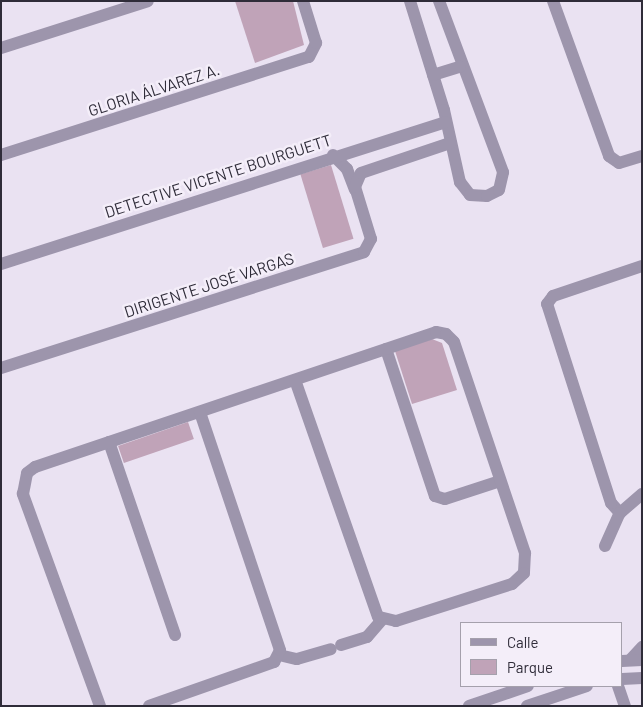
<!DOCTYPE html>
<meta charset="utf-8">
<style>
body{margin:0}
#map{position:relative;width:643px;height:707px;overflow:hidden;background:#eae2f2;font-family:Barlow,sans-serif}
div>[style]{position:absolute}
.green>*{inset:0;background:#c0a3b8;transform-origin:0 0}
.street>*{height:12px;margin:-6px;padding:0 6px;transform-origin:6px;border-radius:6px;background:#9d95ac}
span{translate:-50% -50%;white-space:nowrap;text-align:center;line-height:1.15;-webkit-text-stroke:5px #f4eef9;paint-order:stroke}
.street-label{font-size:16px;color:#2f2c39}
.frame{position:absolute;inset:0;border:2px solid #2f2c39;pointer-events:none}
.legend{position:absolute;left:460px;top:622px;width:162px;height:65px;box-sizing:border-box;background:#f4eef9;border:1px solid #a5a0ac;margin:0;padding:6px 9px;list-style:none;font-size:15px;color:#2f2c39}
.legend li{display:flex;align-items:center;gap:10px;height:25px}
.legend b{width:25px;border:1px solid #a5a0ac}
</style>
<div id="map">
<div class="green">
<div style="clip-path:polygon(235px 1px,293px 1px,304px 45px,255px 63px)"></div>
<div style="left:331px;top:165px;width:77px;height:32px;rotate:73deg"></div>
<div style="clip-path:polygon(432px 339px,442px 343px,457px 390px,412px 404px,395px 351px)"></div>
<div style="left:188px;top:422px;width:18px;height:74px;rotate:71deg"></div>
</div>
<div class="street">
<div style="left:410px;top:1px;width:114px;rotate:72.7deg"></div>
<div style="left:444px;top:110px;width:74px;rotate:77.5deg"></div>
<div style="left:460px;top:182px;width:16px;rotate:52deg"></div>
<div style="left:470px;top:195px;width:17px;rotate:3deg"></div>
<div style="left:487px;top:196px;width:13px;rotate:-27deg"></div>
<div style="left:499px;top:190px;width:18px;rotate:-77deg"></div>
<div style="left:503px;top:172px;width:183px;rotate:-110.5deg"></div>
<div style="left:553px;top:1px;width:165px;rotate:70.1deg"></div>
<div style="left:609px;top:156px;width:12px;rotate:35deg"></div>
<div style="left:619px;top:163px;width:24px;rotate:-17deg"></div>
<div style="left:1px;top:48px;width:154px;rotate:-17.7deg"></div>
<div style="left:433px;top:75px;width:28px;rotate:-17deg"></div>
<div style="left:1px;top:155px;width:323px;rotate:-17.7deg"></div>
<div style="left:309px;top:57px;width:16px;rotate:-63deg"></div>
<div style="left:316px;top:43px;width:44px;rotate:-107.2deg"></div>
<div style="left:333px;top:155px;width:20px;rotate:45deg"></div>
<div style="left:347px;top:169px;width:22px;rotate:69deg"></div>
<div style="left:1px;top:264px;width:467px;rotate:-17.7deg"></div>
<div style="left:386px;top:349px;width:155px;rotate:71.6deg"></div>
<div style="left:435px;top:496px;width:10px;rotate:17deg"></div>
<div style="left:445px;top:499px;width:58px;rotate:-18.1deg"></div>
<div style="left:1px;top:368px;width:381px;rotate:-17.7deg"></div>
<div style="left:364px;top:252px;width:15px;rotate:-62deg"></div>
<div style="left:371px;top:239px;width:54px;rotate:-107.1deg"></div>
<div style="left:355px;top:187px;width:15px;rotate:-67deg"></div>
<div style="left:361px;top:173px;width:94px;rotate:-18.6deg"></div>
<div style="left:109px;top:442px;width:204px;rotate:71.1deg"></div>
<div style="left:620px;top:513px;width:13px;rotate:-132deg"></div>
<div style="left:611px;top:503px;width:209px;rotate:-107.8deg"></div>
<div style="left:547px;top:304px;width:10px;rotate:-53deg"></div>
<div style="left:553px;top:296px;width:94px;rotate:-18.6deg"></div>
<div style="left:620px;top:513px;width:29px;rotate:-41deg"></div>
<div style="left:605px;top:546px;width:36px;rotate:-66deg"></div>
<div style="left:341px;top:645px;width:27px;rotate:-17deg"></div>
<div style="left:367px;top:637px;width:23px;rotate:-49deg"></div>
<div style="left:279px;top:655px;width:18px;rotate:13deg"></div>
<div style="left:297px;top:659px;width:35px;rotate:-16deg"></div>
<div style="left:630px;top:660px;width:18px;rotate:-47deg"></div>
<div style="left:622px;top:661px;width:20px;rotate:-3deg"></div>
<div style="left:622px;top:679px;width:20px;rotate:-3deg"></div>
<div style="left:618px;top:686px;width:21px;rotate:71deg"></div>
<div style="left:100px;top:706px;width:226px;rotate:-110deg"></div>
<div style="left:23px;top:494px;width:21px;rotate:-79deg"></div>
<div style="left:27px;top:473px;width:10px;rotate:-37deg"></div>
<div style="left:35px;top:467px;width:423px;rotate:-18.6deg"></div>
<div style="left:436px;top:332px;width:10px;rotate:11deg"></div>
<div style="left:446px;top:334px;width:11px;rotate:45deg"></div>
<div style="left:454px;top:342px;width:223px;rotate:71.4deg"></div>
<div style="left:525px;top:553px;width:20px;rotate:93deg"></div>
<div style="left:524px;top:573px;width:16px;rotate:137deg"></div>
<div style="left:512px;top:584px;width:122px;rotate:162.3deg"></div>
<div style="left:396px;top:621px;width:18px;rotate:-167deg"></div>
<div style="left:378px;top:617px;width:251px;rotate:-109.3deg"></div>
<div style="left:149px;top:706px;width:133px;rotate:-19.4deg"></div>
<div style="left:274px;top:662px;width:13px;rotate:-63deg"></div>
<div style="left:280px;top:650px;width:251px;rotate:-108.6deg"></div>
<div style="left:469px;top:706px;width:62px;rotate:-18.7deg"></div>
<div style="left:527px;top:706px;width:63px;rotate:-18.4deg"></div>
</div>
<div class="street-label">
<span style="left:154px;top:90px;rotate:-18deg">GLORIA ÁLVAREZ A.</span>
<span style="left:218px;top:176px;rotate:-18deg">DETECTIVE VICENTE BOURGUETT</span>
<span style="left:209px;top:285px;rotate:-18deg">DIRIGENTE JOSÉ VARGAS</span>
</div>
<div class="frame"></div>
<ul class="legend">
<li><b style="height:6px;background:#9d95ac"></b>Calle</li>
<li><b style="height:14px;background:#c0a3b8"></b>Parque</li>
</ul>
</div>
